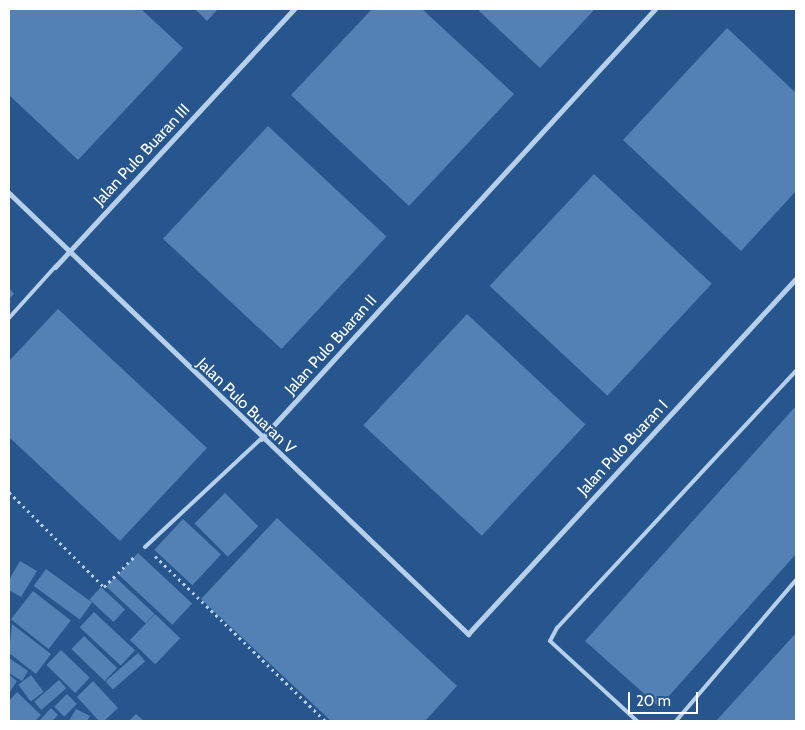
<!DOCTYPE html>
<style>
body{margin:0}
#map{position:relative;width:805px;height:730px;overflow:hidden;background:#26568d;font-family:Cabin,sans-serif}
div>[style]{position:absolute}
.building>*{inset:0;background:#5381b6;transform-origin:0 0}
.path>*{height:3px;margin-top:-1.5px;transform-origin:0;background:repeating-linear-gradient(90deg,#b6cfeb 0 2.5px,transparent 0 6.5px)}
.lane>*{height:4px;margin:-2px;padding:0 2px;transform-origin:2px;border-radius:2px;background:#b6cfeb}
.street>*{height:5px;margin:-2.5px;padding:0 2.5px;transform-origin:2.5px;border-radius:2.5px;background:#b6cfeb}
span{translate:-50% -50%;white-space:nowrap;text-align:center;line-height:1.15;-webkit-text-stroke:4px #26568d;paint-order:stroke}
.street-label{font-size:16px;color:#fff}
.frame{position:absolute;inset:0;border:10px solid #fff;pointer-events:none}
.scale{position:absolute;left:628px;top:692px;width:70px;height:22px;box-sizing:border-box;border:2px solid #fff;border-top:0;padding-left:6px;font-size:15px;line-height:18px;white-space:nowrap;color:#fff;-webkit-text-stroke:4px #26568d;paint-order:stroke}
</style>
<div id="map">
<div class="building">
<div style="clip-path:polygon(9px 9px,141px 9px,183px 48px,78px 160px,9px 95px)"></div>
<div style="clip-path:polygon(195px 9px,218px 9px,207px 21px)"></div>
<div style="clip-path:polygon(372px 9px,422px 9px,514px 94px,409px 206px,291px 95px)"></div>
<div style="clip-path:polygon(477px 9px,595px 9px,540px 68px)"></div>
<div style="clip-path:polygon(727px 28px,796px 93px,796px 191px,741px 251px,623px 140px)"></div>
<div style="left:268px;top:126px;width:162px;height:154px;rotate:43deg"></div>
<div style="left:594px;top:174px;width:161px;height:153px;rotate:43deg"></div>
<div style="clip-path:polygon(9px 288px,14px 294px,9px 299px)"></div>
<div style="clip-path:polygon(58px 309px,207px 448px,120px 541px,9px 437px,9px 361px)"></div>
<div style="left:467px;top:314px;width:162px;height:152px;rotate:43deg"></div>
<div style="clip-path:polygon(796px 406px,796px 554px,659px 707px,585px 641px)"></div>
<div style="left:225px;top:493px;width:47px;height:43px;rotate:45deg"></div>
<div style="clip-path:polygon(277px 518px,457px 686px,425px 721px,331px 721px,201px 599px)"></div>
<div style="left:183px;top:519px;width:52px;height:42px;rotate:43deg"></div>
<div style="left:138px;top:553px;width:74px;height:29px;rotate:43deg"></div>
<div style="clip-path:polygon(20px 561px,37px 571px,21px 597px,9px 590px,9px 580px)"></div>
<div style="left:46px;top:569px;width:57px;height:21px;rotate:36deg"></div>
<div style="left:115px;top:577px;width:54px;height:13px;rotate:43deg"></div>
<div style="left:101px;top:587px;width:33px;height:17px;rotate:43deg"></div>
<div style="left:33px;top:591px;width:48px;height:36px;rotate:38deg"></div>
<div style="left:94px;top:612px;width:56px;height:21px;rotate:43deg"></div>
<div style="left:155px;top:614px;width:35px;height:36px;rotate:44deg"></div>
<div style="clip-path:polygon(12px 624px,51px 654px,36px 674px,9px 653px)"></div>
<div style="clip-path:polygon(796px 633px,796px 721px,716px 721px)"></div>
<div style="left:84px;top:636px;width:46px;height:18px;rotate:44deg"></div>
<div style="left:61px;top:650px;width:40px;height:21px;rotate:44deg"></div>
<div style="left:138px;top:653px;width:11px;height:43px;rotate:49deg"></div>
<div style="clip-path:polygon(9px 658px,28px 671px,22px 681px,9px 673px)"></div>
<div style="clip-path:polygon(9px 675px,17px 681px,9px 693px)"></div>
<div style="left:31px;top:675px;width:21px;height:16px;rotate:53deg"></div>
<div style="left:59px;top:680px;width:11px;height:33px;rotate:49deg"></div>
<div style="clip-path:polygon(93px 681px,118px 708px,104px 721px,99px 721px,77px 697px)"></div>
<div style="clip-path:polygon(17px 692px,41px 715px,35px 721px,9px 720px,9px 701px)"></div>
<div style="left:67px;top:694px;width:14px;height:18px;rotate:45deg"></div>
<div style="clip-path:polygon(51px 708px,58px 715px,52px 721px,39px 721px)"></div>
<div style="clip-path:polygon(76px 709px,90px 716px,87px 721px,69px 721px)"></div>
<div style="clip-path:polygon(136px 714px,144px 721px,129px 721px)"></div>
</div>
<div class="path">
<div style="left:9px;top:492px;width:134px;rotate:45deg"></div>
<div style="left:104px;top:587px;width:45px;rotate:-45deg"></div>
<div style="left:155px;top:556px;width:237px;rotate:44.1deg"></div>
</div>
<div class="lane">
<div style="left:9px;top:318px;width:69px;rotate:-48deg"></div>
<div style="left:145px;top:547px;width:158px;rotate:-43deg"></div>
<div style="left:637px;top:721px;width:118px;rotate:-137.4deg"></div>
<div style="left:550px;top:641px;width:15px;rotate:-62deg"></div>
<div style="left:557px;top:628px;width:351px;rotate:-47.1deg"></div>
<div style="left:676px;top:721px;width:185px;rotate:-49.6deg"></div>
</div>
<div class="street">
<div style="left:9px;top:193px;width:637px;rotate:43.85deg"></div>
<div style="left:468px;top:634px;width:484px;rotate:-47.3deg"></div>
<div style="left:55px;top:267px;width:352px;rotate:-47.2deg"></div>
<div style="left:261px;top:439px;width:583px;rotate:-47.5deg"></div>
</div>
<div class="street-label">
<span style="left:142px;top:155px;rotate:-47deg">Jalan Pulo Buaran III</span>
<span style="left:331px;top:345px;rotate:-48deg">Jalan Pulo Buaran II</span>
<span style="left:246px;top:406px;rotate:44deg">Jalan Pulo Buaran V</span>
<span style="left:623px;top:448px;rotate:-47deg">Jalan Pulo Buaran I</span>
</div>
<div class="frame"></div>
<div class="scale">20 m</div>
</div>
